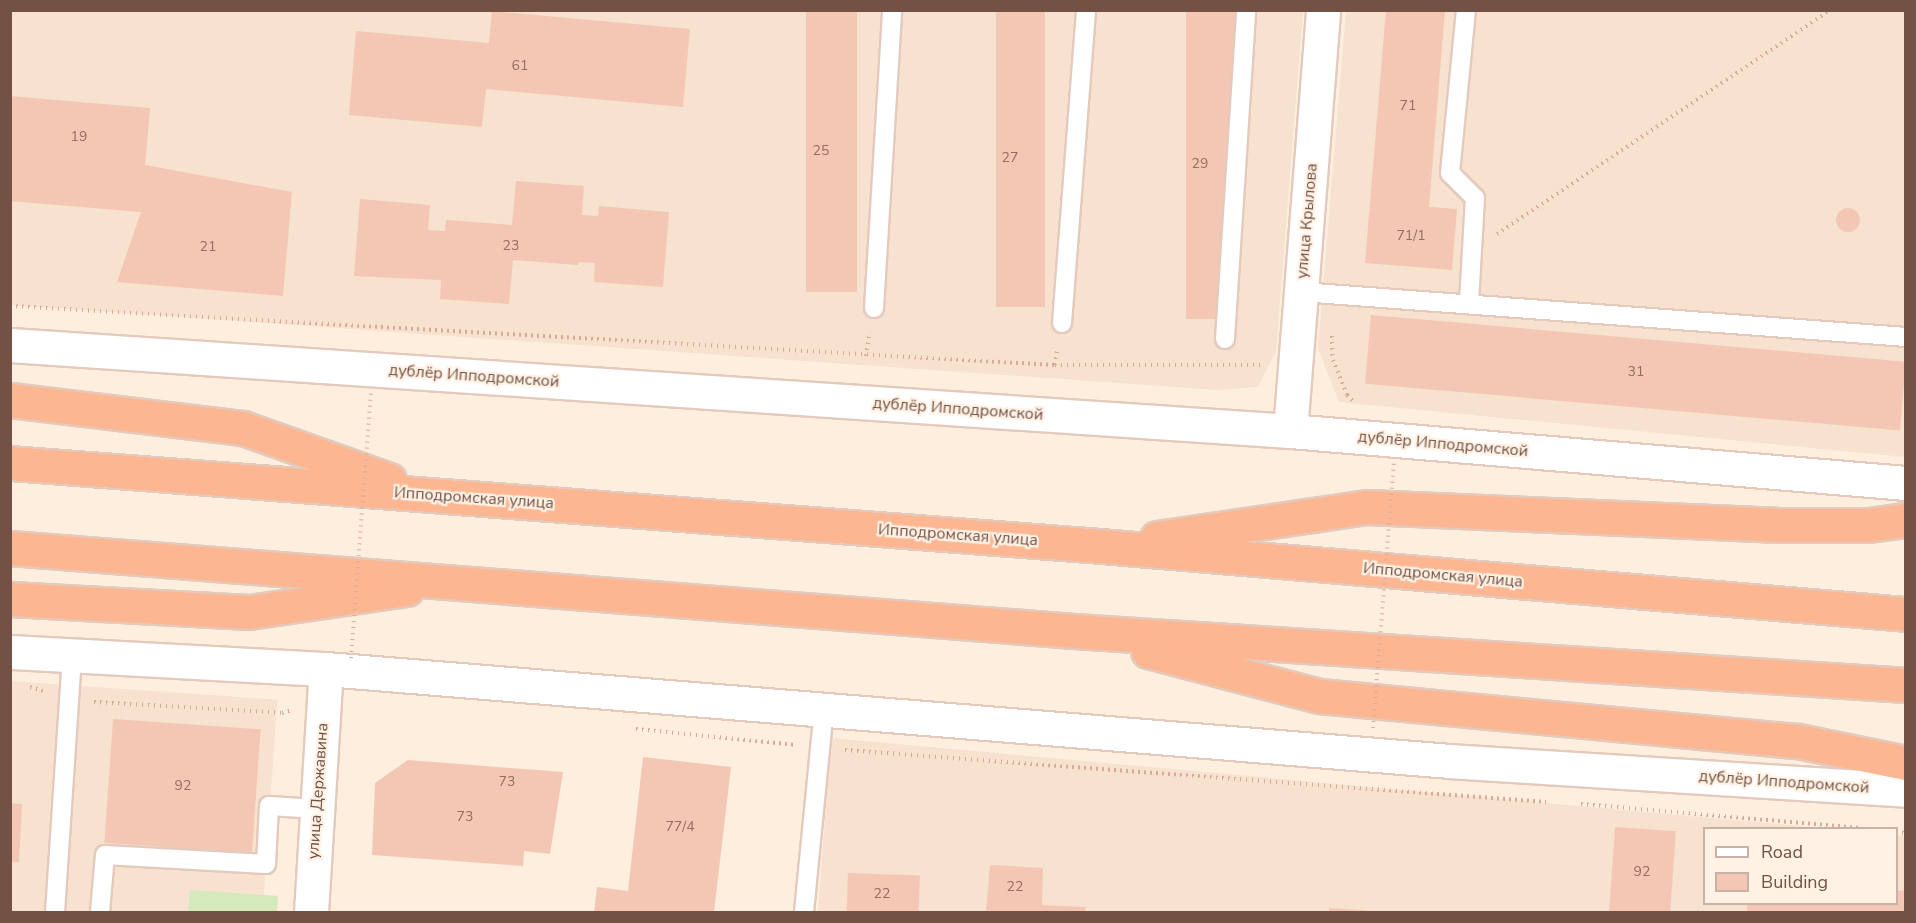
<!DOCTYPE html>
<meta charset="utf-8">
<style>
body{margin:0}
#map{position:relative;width:1916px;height:923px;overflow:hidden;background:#fdeede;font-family:"Nunito Sans",sans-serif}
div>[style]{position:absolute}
.residential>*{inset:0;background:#f7e1cf;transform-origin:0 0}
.green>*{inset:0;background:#d4eabc}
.building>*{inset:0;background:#f4c7b4;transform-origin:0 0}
.round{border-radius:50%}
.path>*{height:4px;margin-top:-2px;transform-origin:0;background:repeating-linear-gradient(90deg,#d8aa98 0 1.5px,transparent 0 6px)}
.roads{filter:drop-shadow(2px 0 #e3cabd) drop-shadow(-2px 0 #e3cabd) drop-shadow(0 2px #e3cabd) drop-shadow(0 -2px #e3cabd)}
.service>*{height:18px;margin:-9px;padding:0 9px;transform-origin:9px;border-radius:9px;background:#fff}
.minor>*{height:33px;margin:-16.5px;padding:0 16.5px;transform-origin:16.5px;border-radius:16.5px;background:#fff}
.tertiary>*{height:33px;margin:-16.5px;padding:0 16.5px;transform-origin:16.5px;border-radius:16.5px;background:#fff}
.trunk>*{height:33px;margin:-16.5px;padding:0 16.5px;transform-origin:16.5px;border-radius:16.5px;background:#fdb692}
.path-bridge>*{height:4px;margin-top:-2px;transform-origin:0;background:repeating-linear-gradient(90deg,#d8aa98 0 1.5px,transparent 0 6px)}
span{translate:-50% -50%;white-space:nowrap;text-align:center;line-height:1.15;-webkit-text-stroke:4.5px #fff2e5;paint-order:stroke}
.number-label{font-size:14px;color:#936e61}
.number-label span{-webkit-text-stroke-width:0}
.street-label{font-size:16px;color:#735145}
.frame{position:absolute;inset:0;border:12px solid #735145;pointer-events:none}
.legend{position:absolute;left:1703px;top:827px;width:195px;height:78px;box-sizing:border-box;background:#fff2e5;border:2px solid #c7b2a5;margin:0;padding:8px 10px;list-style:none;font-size:18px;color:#735145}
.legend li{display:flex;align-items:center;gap:12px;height:30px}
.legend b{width:30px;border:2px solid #c7b2a5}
</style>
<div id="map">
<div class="residential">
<div style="clip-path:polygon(10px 11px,1303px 11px,1276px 351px,1258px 387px,1218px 390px,11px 305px)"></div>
<div style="clip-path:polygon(1346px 11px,1905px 11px,1905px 457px,1339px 402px,1318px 348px)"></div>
<div style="left:10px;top:681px;width:268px;height:231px;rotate:4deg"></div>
<div style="clip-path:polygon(831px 738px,1821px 828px,1704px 828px,1704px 904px,1896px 904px,1897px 835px,1905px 836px,1905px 912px,818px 912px)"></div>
</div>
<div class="green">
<div style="clip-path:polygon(190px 890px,278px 896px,277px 912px,188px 912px)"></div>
</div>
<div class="building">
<div style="left:806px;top:10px;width:51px;height:282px"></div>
<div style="left:996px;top:10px;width:49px;height:297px"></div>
<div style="left:1186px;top:10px;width:50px;height:309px"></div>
<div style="clip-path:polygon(1386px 10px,1445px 10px,1429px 207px,1457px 209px,1452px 270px,1365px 263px)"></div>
<div style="clip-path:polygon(492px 11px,690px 29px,683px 107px,486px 89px,482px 127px,349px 115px,356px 31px,489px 43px)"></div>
<div style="clip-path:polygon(10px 96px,150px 108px,145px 165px,292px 192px,283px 296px,117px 282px,141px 212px,10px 201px)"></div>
<div style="clip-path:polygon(516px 181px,584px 186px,582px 215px,598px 216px,599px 206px,669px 212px,663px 287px,594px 282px,595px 263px,579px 262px,578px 265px,513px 260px,509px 304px,440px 299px,441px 280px,354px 276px,360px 199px,430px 205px,428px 230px,445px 231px,446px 220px,512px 225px)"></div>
<div class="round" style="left:1836px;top:208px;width:24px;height:24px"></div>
<div style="left:1371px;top:315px;width:537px;height:69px;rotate:5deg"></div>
<div style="left:113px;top:719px;width:148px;height:124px;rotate:4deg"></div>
<div style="clip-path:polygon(643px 757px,731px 767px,714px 912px,594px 912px,597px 887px,628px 891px)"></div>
<div style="clip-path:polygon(408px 760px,563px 772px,550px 854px,524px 851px,523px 866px,372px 855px,375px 783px)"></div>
<div style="clip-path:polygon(10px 803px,22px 804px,19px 862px,10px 862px)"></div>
<div style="left:1615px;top:827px;width:61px;height:85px;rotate:4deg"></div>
<div style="clip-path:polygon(990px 865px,1043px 868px,1042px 905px,1086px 907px,1085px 912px,986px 912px)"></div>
<div style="left:848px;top:873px;width:72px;height:39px;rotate:2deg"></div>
<div style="clip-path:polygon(1896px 890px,1906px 891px,1906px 912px,1747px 912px,1747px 904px,1896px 904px)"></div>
<div style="clip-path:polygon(1329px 908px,1372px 911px,1372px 912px,1329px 912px)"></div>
</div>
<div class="path">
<div style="left:1497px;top:234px;width:401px;rotate:-33.9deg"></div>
<div style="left:10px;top:306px;width:1047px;rotate:3.23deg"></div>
<div style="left:1055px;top:365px;width:209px"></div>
<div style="left:1332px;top:336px;width:24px;rotate:88deg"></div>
<div style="left:1333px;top:360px;width:38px;rotate:68deg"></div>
<div style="left:1347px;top:395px;width:11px;rotate:45deg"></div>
<div style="left:866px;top:356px;width:24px;rotate:-81deg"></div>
<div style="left:1055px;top:365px;width:18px;rotate:-81deg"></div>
<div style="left:30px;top:687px;width:17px;rotate:17deg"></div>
<div style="left:94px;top:702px;width:188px;rotate:3.3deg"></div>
<div style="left:282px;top:713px;width:10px;rotate:-17deg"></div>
<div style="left:636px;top:729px;width:161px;rotate:5.7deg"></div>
<div style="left:845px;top:750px;width:703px;rotate:4.24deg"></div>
<div style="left:1581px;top:804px;width:281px;rotate:4.9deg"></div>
<div style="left:1896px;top:832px;width:10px;rotate:6deg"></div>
</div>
<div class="roads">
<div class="service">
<div style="left:1466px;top:10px;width:164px;rotate:95.6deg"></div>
<div style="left:1450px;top:173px;width:35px;rotate:45deg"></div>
<div style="left:1475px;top:198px;width:104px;rotate:93.3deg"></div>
<div style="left:1301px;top:292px;width:607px;rotate:4.25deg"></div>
<div style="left:874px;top:308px;width:299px;rotate:-86.5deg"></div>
<div style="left:1062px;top:323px;width:314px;rotate:-85.6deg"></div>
<div style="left:1225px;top:339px;width:330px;rotate:-86.3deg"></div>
<div style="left:55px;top:912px;width:257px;rotate:-86.2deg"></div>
<div style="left:100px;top:912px;width:57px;rotate:-85deg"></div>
<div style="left:105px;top:855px;width:161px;rotate:3.2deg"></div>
<div style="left:266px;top:864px;width:58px;rotate:-87deg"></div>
<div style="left:269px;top:806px;width:48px;rotate:3.6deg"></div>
<div style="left:804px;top:912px;width:205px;rotate:-84.4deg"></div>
</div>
<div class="minor">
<div style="left:311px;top:912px;width:243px;rotate:-86.5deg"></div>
</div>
<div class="tertiary">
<div style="left:10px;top:345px;width:1283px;rotate:3.84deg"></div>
<div style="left:1290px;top:431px;width:618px;rotate:4.83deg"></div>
<div style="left:1290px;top:431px;width:422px;rotate:-85.5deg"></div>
<div style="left:10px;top:652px;width:316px;rotate:3.1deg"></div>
<div style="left:326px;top:669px;width:1127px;rotate:4.68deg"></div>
<div style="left:1449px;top:761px;width:458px;rotate:3.6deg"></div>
</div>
<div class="trunk">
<div style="left:10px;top:400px;width:235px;rotate:6.9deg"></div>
<div style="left:243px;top:428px;width:155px;rotate:19.6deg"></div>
<div style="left:10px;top:463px;width:1094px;rotate:4.35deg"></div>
<div style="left:1101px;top:546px;width:808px;rotate:4.83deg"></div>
<div style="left:1157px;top:538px;width:212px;rotate:-8.4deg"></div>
<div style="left:1367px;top:507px;width:409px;rotate:2.5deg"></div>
<div style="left:1776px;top:525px;width:93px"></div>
<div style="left:1869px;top:525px;width:37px;rotate:-8deg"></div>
<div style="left:10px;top:548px;width:1067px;rotate:4.46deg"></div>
<div style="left:1074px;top:631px;width:834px;rotate:3.71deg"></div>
<div style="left:10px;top:599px;width:239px;rotate:3.1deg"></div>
<div style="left:249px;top:612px;width:159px;rotate:-8.3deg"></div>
<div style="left:1148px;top:651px;width:177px;rotate:14.7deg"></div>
<div style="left:1319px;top:696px;width:481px;rotate:5.4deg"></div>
<div style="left:1798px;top:741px;width:110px;rotate:11.5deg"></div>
</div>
</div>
<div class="path-bridge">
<div style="left:351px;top:658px;width:267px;rotate:-85.7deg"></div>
<div style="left:1373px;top:728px;width:266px;rotate:-85.5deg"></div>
</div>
<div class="number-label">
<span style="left:520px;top:66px">61</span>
<span style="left:1408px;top:106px">71</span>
<span style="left:79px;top:137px">19</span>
<span style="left:821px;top:151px">25</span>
<span style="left:1010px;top:158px">27</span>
<span style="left:1200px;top:164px">29</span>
<span style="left:1411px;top:236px">71/1</span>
<span style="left:511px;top:246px">23</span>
<span style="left:208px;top:247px">21</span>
<span style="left:1636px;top:372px">31</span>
<span style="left:507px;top:782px">73</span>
<span style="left:183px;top:786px">92</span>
<span style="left:465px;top:817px">73</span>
<span style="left:680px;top:827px">77/4</span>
<span style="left:1642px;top:872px">92</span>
<span style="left:1015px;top:887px">22</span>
<span style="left:882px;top:894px">22</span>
</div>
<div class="street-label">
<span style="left:1307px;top:221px;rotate:-85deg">улица Крылова</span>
<span style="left:474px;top:376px;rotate:4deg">дублёр Ипподромской</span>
<span style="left:958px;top:409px;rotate:4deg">дублёр Ипподромской</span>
<span style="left:1443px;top:444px;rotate:5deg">дублёр Ипподромской</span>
<span style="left:474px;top:498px;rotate:4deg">Ипподромская улица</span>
<span style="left:958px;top:535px;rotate:4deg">Ипподромская улица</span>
<span style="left:1443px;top:575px;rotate:5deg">Ипподромская улица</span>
<span style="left:1784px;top:782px;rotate:4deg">дублёр Ипподромской</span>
<span style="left:318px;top:791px;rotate:-86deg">улица Державина</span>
</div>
<div class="frame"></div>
<ul class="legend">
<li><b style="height:8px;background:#fff"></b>Road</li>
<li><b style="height:16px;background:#f4c7b4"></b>Building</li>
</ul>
</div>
